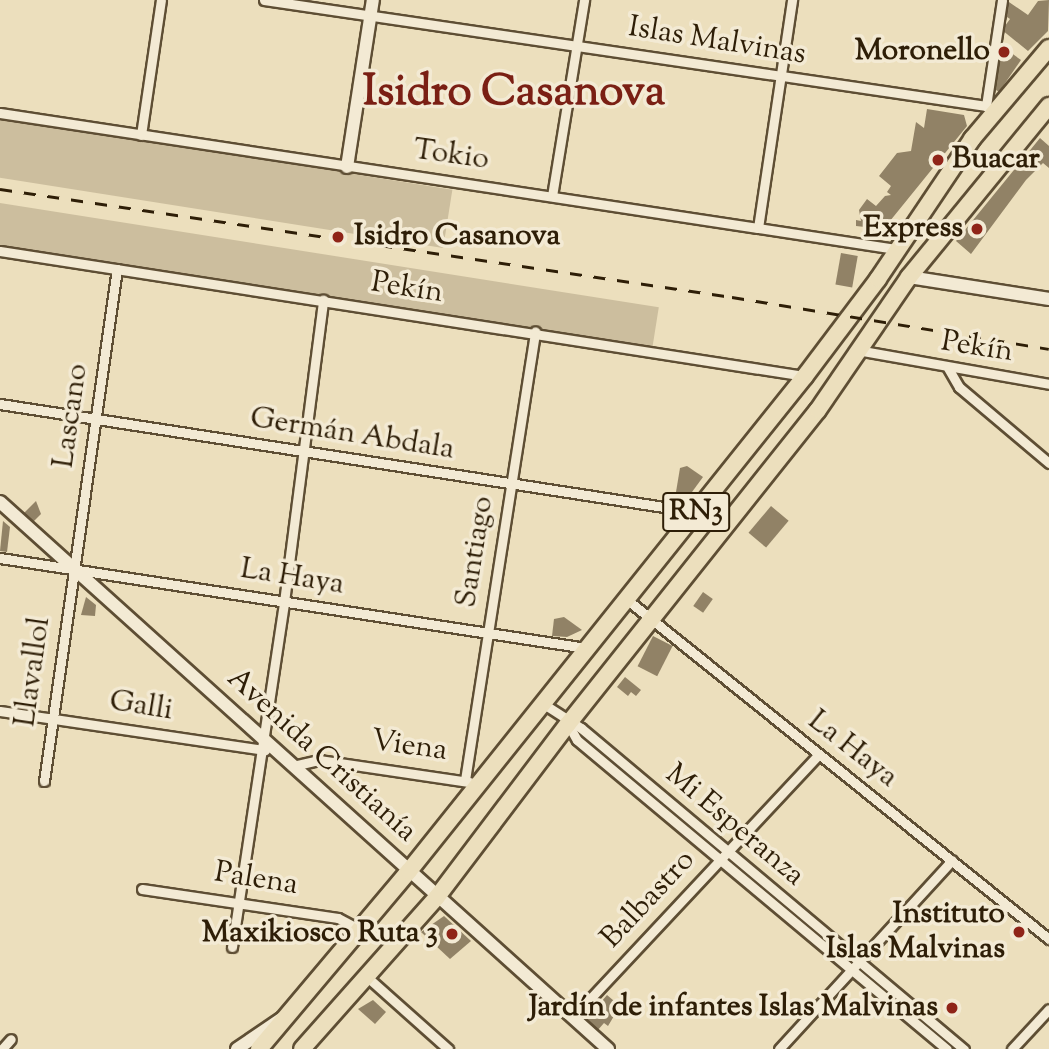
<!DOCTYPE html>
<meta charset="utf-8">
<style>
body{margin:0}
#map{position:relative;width:1049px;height:1049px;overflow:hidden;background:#ecdfbd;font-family:"Sorts Mill Goudy",serif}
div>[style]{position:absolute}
.green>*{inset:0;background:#ccbe9e;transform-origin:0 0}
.building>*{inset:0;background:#918266;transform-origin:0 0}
.roads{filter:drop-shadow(2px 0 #5e4e34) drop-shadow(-2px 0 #5e4e34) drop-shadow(0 2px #5e4e34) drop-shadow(0 -2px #5e4e34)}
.street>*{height:9px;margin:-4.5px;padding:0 4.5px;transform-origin:4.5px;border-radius:4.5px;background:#f3ead4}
.secondary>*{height:12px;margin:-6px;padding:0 6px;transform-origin:6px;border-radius:6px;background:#f3ead4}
.highway>*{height:16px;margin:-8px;padding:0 8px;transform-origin:8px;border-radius:8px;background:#ecdfbd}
.rail>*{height:2.5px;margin-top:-1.25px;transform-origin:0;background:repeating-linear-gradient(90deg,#2e1e07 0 12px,transparent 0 24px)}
.dots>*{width:19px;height:19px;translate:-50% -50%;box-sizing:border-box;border:4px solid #f3ead4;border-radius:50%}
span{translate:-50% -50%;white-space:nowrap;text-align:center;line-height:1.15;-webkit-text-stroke:7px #f3ead4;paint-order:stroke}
.shield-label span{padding:2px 5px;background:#f3ead4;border:2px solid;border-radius:5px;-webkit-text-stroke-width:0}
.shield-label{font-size:28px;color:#2e1e07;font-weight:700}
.street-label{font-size:30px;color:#2e1e07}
.poi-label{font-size:30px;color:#2e1e07;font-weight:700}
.right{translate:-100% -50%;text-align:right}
.left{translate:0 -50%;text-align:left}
.town-label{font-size:44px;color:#7a1f14;font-weight:700}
</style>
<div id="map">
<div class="green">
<div style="left:0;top:118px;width:458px;height:59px;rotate:9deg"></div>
<div style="left:0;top:203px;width:667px;height:43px;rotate:9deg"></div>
</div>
<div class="building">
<div style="clip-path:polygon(1006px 0,1028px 15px,1038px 1px,1049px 0,1048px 31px,1028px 51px,1002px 30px,1010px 19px,1004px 15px)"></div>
<div style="clip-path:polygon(1000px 45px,1021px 60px,999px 92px,993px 88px)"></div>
<div style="clip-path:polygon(927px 109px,964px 115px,967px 126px,877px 237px,865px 240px,865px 227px,856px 226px,856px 220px,861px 221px,859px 210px,867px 199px,876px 206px,885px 196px,891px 195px,887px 192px,891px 186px,879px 176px,897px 153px,911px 151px,916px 122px,924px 128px)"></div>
<div style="clip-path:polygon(1040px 138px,1049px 146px,1049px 168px,1043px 163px,1026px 180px,971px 254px,956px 241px)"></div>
<div style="left:841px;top:253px;width:17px;height:32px;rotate:10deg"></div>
<div style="clip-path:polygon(687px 466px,703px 477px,692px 492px,675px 498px,680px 468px)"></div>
<div style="clip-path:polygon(36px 501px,41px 514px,32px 523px,23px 514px)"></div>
<div style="left:771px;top:506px;width:23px;height:35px;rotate:40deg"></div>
<div style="clip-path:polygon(3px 521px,10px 527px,7px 552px,0 551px)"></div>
<div style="left:703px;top:592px;width:12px;height:17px;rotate:35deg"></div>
<div style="clip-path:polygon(86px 597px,96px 605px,95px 616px,81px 615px)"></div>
<div style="clip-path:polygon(564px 617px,582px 630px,567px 637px,552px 636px,554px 619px)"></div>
<div style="left:653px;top:636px;width:22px;height:34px;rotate:27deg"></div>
<div style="clip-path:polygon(625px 677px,641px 690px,636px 696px,631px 692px,628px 696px,617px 687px)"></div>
<div style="clip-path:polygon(444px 916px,471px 941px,450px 959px,421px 932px)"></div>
<div style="clip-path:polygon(607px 995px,620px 1006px,608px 1026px,604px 1023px,597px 1031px,585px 1021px)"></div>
<div style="clip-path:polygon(373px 1000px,386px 1012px,375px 1024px,358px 1009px)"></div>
</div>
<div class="roads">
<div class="street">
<div style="left:264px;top:0;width:730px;rotate:8.35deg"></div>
<div style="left:986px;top:106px;width:11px;rotate:38deg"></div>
<div style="left:986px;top:106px;width:107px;rotate:-81.4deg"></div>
<div style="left:0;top:113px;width:906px;rotate:8.63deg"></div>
<div style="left:141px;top:135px;width:136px;rotate:-81.6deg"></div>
<div style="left:552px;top:196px;width:199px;rotate:-80.7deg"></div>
<div style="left:758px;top:228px;width:231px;rotate:-81.5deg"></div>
<div style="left:0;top:251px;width:815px;rotate:8.83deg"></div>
<div style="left:857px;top:350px;width:195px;rotate:10deg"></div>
<div style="left:948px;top:368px;width:22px;rotate:60deg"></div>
<div style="left:959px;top:387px;width:118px;rotate:40.2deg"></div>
<div style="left:0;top:404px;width:704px;rotate:8.82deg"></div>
<div style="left:0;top:558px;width:593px;rotate:8.73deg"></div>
<div style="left:625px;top:598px;width:544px;rotate:38.81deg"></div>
<div style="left:542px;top:703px;width:46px;rotate:32.7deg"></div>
<div style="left:581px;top:728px;width:500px;rotate:40deg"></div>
<div style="left:0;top:711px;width:268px;rotate:8.4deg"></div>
<div style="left:568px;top:724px;width:18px;rotate:61deg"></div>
<div style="left:577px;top:740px;width:482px;rotate:39.9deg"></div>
<div style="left:293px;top:766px;width:28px;rotate:-13deg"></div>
<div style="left:320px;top:760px;width:151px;rotate:8.4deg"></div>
<div style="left:465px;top:780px;width:454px;rotate:-81.1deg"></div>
<div style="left:44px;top:781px;width:517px;rotate:-81.89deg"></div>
<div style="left:142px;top:889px;width:198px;rotate:8.4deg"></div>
<div style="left:338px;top:918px;width:24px;rotate:28deg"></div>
<div style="left:232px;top:947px;width:349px;rotate:-81.4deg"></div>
<div style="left:284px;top:602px;width:305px;rotate:-82.6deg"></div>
<div style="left:366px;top:976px;width:110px;rotate:41.7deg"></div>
<div style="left:573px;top:1017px;width:359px;rotate:-46.9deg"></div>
<div style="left:2px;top:1049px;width:13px;rotate:-48deg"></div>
<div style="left:779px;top:1049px;width:256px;rotate:-47.5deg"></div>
<div style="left:1012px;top:1049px;width:54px;rotate:-47.2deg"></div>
</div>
<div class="secondary">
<div style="left:347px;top:167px;width:169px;rotate:-81.2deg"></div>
<div style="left:909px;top:277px;width:142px;rotate:8.9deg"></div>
<div style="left:0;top:502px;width:818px;rotate:41.98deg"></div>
<div style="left:237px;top:1049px;width:53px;rotate:-34.3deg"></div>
</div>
<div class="highway">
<div style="left:259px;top:1049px;width:233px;rotate:-49.9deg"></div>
<div style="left:409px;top:871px;width:634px;rotate:-51.34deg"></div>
<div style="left:805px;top:376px;width:121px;rotate:-53deg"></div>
<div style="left:878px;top:279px;width:169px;rotate:-56.1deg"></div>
<div style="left:972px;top:139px;width:119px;rotate:-49.8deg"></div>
<div style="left:302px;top:1049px;width:203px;rotate:-48.4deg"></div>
<div style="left:437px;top:897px;width:217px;rotate:-52.9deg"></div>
<div style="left:568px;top:724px;width:401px;rotate:-51.5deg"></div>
<div style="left:818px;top:410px;width:161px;rotate:-55.6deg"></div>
<div style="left:909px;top:277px;width:221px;rotate:-50.7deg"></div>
</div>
</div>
<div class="rail">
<div style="left:0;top:189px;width:740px;rotate:8.39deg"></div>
<div style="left:732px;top:297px;width:321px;rotate:9.3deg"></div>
</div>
<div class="dots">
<div style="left:1004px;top:52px;background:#8f2418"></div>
<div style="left:938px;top:160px;background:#8f2418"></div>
<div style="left:977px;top:229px;background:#8f2418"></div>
<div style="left:338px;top:237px;background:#8f2418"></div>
<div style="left:1019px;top:932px;background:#8f2418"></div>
<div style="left:452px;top:934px;background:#8f2418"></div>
<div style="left:952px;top:1008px;background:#8f2418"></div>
</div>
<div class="shield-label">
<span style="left:696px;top:512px">RN3</span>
</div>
<div class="street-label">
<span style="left:717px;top:42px;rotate:9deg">Islas Malvinas</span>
<span style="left:451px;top:156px;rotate:8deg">Tokio</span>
<span style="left:407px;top:289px;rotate:9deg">Pekín</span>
<span style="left:977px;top:348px;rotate:9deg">Pekín</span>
<span style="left:72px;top:416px;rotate:-82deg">Lascano</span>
<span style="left:352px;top:435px;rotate:9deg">Germán Abdala</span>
<span style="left:476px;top:552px;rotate:-81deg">Santiago</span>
<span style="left:292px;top:578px;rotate:9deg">La Haya</span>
<span style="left:34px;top:672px;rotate:-82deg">Llavallol</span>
<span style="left:141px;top:707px;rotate:9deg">Galli</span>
<span style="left:409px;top:747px;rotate:8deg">Viena</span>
<span style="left:852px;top:750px;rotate:38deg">La Haya</span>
<span style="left:321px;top:756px;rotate:42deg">Avenida Cristianía</span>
<span style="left:734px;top:826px;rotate:40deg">Mi Esperanza</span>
<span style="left:256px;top:880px;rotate:9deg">Palena</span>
<span style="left:649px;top:900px;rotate:-47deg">Balbastro</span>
</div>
<div class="poi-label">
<span class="right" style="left:990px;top:52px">Moronello</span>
<span class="left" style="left:952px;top:160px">Buacar</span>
<span class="right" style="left:963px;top:229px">Express</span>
<span class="left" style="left:354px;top:237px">Isidro Casanova</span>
<span class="right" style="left:1005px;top:932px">Instituto<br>Islas Malvinas</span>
<span class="right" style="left:438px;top:934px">Maxikiosco Ruta 3</span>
<span class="right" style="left:938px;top:1008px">Jardín de infantes Islas Malvinas</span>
</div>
<div class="town-label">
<span style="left:514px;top:94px">Isidro Casanova</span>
</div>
</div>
